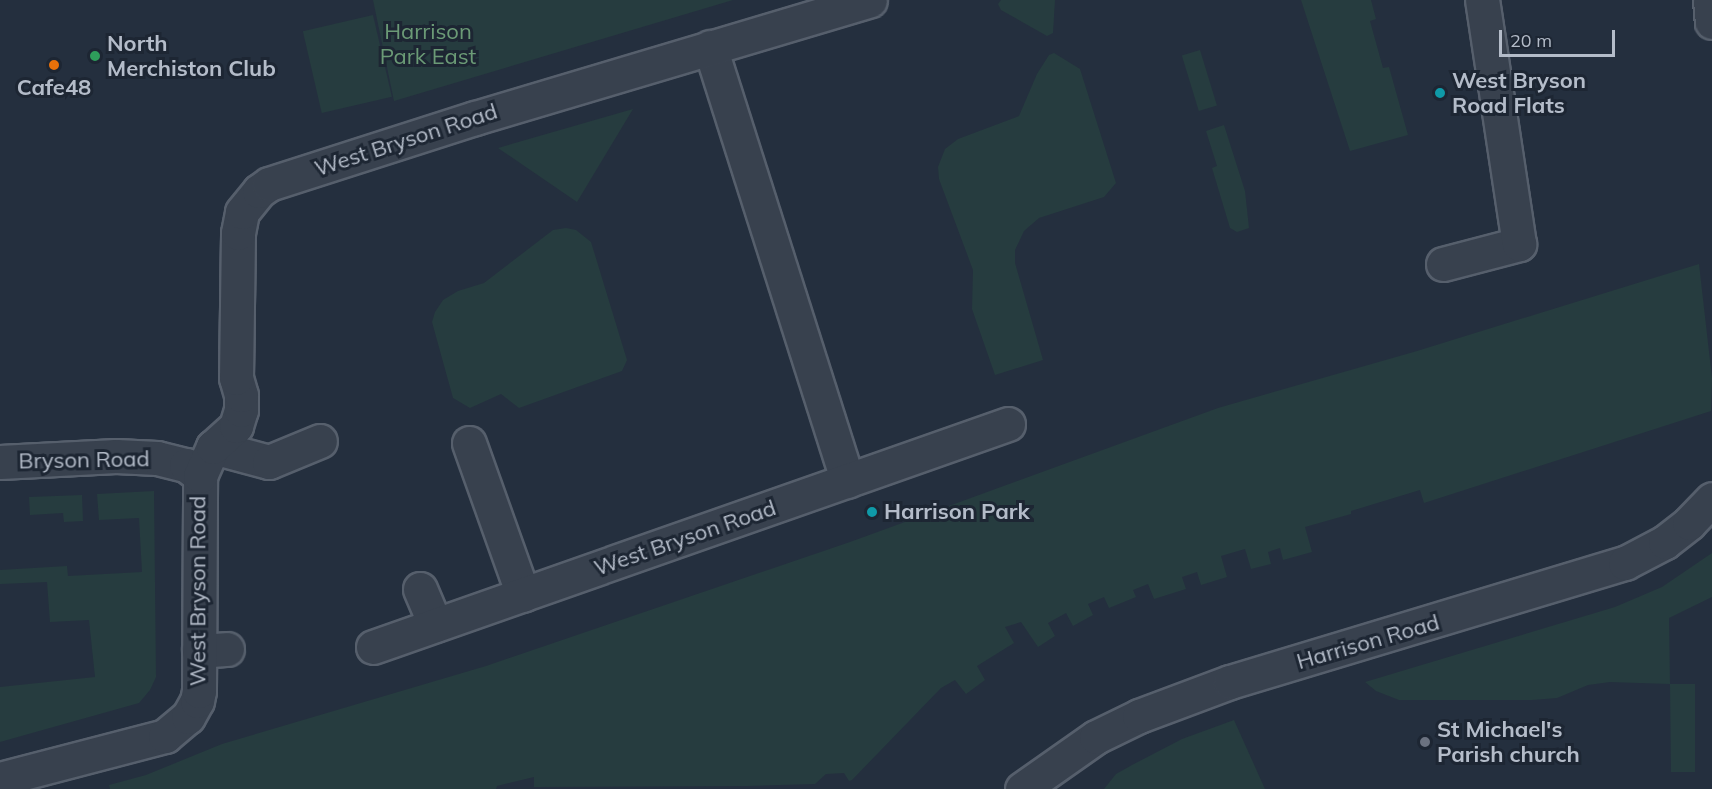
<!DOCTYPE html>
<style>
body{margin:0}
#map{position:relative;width:1712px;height:789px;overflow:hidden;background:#242f3e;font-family:Mulish,sans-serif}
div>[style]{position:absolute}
.green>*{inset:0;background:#263c3f;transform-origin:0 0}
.roads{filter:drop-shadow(2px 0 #565f6c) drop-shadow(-2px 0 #565f6c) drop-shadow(0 2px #565f6c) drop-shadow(0 -2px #565f6c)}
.minor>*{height:33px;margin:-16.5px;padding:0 16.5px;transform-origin:16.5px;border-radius:16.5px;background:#38414e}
.tertiary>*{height:33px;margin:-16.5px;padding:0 16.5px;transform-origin:16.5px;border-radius:16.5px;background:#38414e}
.dots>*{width:16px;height:16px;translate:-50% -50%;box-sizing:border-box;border:3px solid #1d2633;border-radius:50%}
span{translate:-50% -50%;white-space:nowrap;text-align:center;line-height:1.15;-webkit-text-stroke:6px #1d2633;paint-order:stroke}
.park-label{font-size:22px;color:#6b9a76}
.poi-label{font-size:22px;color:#b4bcc9;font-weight:700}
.left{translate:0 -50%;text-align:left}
.street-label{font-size:22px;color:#b4bcc9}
.scale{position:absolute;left:1499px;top:30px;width:116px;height:27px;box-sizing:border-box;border:3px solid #b4bcc9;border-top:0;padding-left:8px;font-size:18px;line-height:21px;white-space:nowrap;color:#b4bcc9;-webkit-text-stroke:4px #1d2633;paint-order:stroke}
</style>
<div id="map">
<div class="green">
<div style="clip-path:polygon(373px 0,733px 0,394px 101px)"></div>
<div style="clip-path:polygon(1001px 0,1055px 0,1053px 33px,1047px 36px,1001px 10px,998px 4px)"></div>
<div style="clip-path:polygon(1301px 0,1371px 0,1376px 19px,1370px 21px,1383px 68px,1389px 67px,1408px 135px,1350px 151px)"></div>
<div style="left:373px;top:15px;width:84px;height:72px;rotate:77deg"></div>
<div style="left:1200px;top:50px;width:58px;height:19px;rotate:73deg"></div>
<div style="clip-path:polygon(1054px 53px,1080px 69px,1116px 183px,1104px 197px,1039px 218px,1024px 231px,1015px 250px,1015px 263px,1043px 360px,995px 375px,972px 309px,973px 270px,939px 179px,938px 167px,945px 149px,958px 139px,1019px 116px,1037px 74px,1049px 55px)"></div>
<div style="clip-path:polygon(633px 109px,577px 202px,498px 148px)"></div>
<div style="clip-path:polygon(1224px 125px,1245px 191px,1249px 228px,1237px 232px,1230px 228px,1212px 168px,1217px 166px,1206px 131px)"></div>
<div style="clip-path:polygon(566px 228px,576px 230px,591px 242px,627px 360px,622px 371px,519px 408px,501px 394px,470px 408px,453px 398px,432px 322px,435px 312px,443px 300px,458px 291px,484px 283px,553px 230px)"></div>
<div style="clip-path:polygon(1699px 264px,1712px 378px,1711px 411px,1424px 503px,1420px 490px,1351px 511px,1351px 514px,1305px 527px,1312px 552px,1283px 560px,1280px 548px,1268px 552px,1271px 564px,1251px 569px,1245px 549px,1221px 556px,1227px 577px,1201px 585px,1197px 572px,1182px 577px,1186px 589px,1154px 599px,1148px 584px,1133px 590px,1136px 597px,1109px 608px,1104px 597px,1088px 604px,1093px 615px,1073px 626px,1066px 613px,1048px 623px,1055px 636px,1038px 647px,1021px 622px,1005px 627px,1014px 643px,977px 666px,985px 680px,966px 694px,955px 680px,941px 688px,852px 780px,849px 781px,844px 773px,826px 774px,815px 784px,747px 786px,534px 787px,534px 777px,497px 786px,496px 789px,110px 789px,109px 785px,146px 775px,222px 744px,486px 666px,850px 542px,1218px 408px,1417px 351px)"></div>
<div style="clip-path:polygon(154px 491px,156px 677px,150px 690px,139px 703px,0 742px,0 687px,95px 677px,89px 620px,50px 622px,47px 582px,0 584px,0 570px,67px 566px,68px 576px,142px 572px,139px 518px,99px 520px,97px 494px)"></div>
<div style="clip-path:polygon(82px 495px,83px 521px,64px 522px,63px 513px,30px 515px,29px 497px)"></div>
<div style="clip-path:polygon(1712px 553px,1712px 597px,1669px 618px,1670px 684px,1695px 684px,1695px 772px,1671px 772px,1670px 684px,1610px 682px,1588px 685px,1557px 698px,1532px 700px,1399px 700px,1376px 691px,1365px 682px,1615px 607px,1662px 587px)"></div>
<div style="clip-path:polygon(1234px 720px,1265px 789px,1104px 789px,1116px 774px,1132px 765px,1182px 739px)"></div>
</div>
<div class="roads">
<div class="minor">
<div style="left:710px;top:47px;width:455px;rotate:72.4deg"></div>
<div style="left:1443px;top:264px;width:79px;rotate:-14.7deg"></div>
<div style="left:1519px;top:244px;width:247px;rotate:-98.6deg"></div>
<div style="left:469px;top:443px;width:161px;rotate:70.4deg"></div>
<div style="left:213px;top:447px;width:58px;rotate:15deg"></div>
<div style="left:269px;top:462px;width:55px;rotate:-22.4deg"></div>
<div style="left:0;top:462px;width:116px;rotate:-3deg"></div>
<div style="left:116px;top:456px;width:41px;rotate:2.8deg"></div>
<div style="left:157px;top:458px;width:30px;rotate:14deg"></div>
<div style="left:186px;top:465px;width:18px;rotate:38deg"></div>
<div style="left:420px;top:589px;width:39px;rotate:67deg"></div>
<div style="left:373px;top:647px;width:673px;rotate:-19.35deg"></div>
<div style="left:199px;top:651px;width:28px;rotate:-4deg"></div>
<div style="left:0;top:779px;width:171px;rotate:-14.6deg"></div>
<div style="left:165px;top:736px;width:30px;rotate:-40deg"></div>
<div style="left:188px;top:717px;width:18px;rotate:-61deg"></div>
<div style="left:197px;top:701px;width:10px;rotate:-79deg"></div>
<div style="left:199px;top:691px;width:215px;rotate:-89.7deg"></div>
<div style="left:200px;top:476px;width:32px;rotate:-66deg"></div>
<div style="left:213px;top:447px;width:31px;rotate:-42deg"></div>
<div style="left:236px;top:426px;width:17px;rotate:-73deg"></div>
<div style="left:241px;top:410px;width:15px;rotate:-90deg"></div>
<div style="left:241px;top:395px;width:18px;rotate:-106deg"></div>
<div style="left:236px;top:378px;width:145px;rotate:-89.2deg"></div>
<div style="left:238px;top:233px;width:21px;rotate:-79deg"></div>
<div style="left:242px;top:212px;width:27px;rotate:-51deg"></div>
<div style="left:259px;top:191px;width:12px;rotate:-35deg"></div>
<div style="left:269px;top:184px;width:216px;rotate:-17.8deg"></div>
<div style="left:475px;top:118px;width:412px;rotate:-16.6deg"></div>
</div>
<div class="tertiary">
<div style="left:1710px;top:0;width:22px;rotate:85deg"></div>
<div style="left:1022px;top:789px;width:90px;rotate:-35.1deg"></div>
<div style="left:1096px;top:737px;width:48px;rotate:-26deg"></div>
<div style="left:1139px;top:716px;width:97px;rotate:-20.5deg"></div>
<div style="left:1230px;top:682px;width:413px;rotate:-16.8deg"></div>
<div style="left:1625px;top:563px;width:45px;rotate:-27.7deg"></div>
<div style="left:1665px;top:542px;width:31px;rotate:-38deg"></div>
<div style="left:1689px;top:523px;width:33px;rotate:-46deg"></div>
</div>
</div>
<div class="dots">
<div style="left:95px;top:56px;background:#2e9e5b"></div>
<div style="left:54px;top:65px;background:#e8710a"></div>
<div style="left:1440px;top:93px;background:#0f9aa8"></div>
<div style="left:872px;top:512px;background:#0f9aa8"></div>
<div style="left:1425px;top:742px;background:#6b7280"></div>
</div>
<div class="park-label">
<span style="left:428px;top:44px">Harrison<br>Park East</span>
</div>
<div class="poi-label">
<span class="left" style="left:107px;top:56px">North<br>Merchiston Club</span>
<span class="left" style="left:1452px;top:93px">West Bryson<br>Road Flats</span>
<span style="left:54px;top:88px">Cafe48</span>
<span class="left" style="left:884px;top:512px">Harrison Park</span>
<span class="left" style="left:1437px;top:742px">St Michael's<br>Parish church</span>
</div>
<div class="street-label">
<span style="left:406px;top:140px;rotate:-18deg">West Bryson Road</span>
<span style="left:84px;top:460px;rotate:-1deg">Bryson Road</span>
<span style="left:685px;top:538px;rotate:-19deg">West Bryson Road</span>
<span style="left:198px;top:591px;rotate:-90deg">West Bryson Road</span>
<span style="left:1368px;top:642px;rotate:-16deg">Harrison Road</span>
</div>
<div class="scale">20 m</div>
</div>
